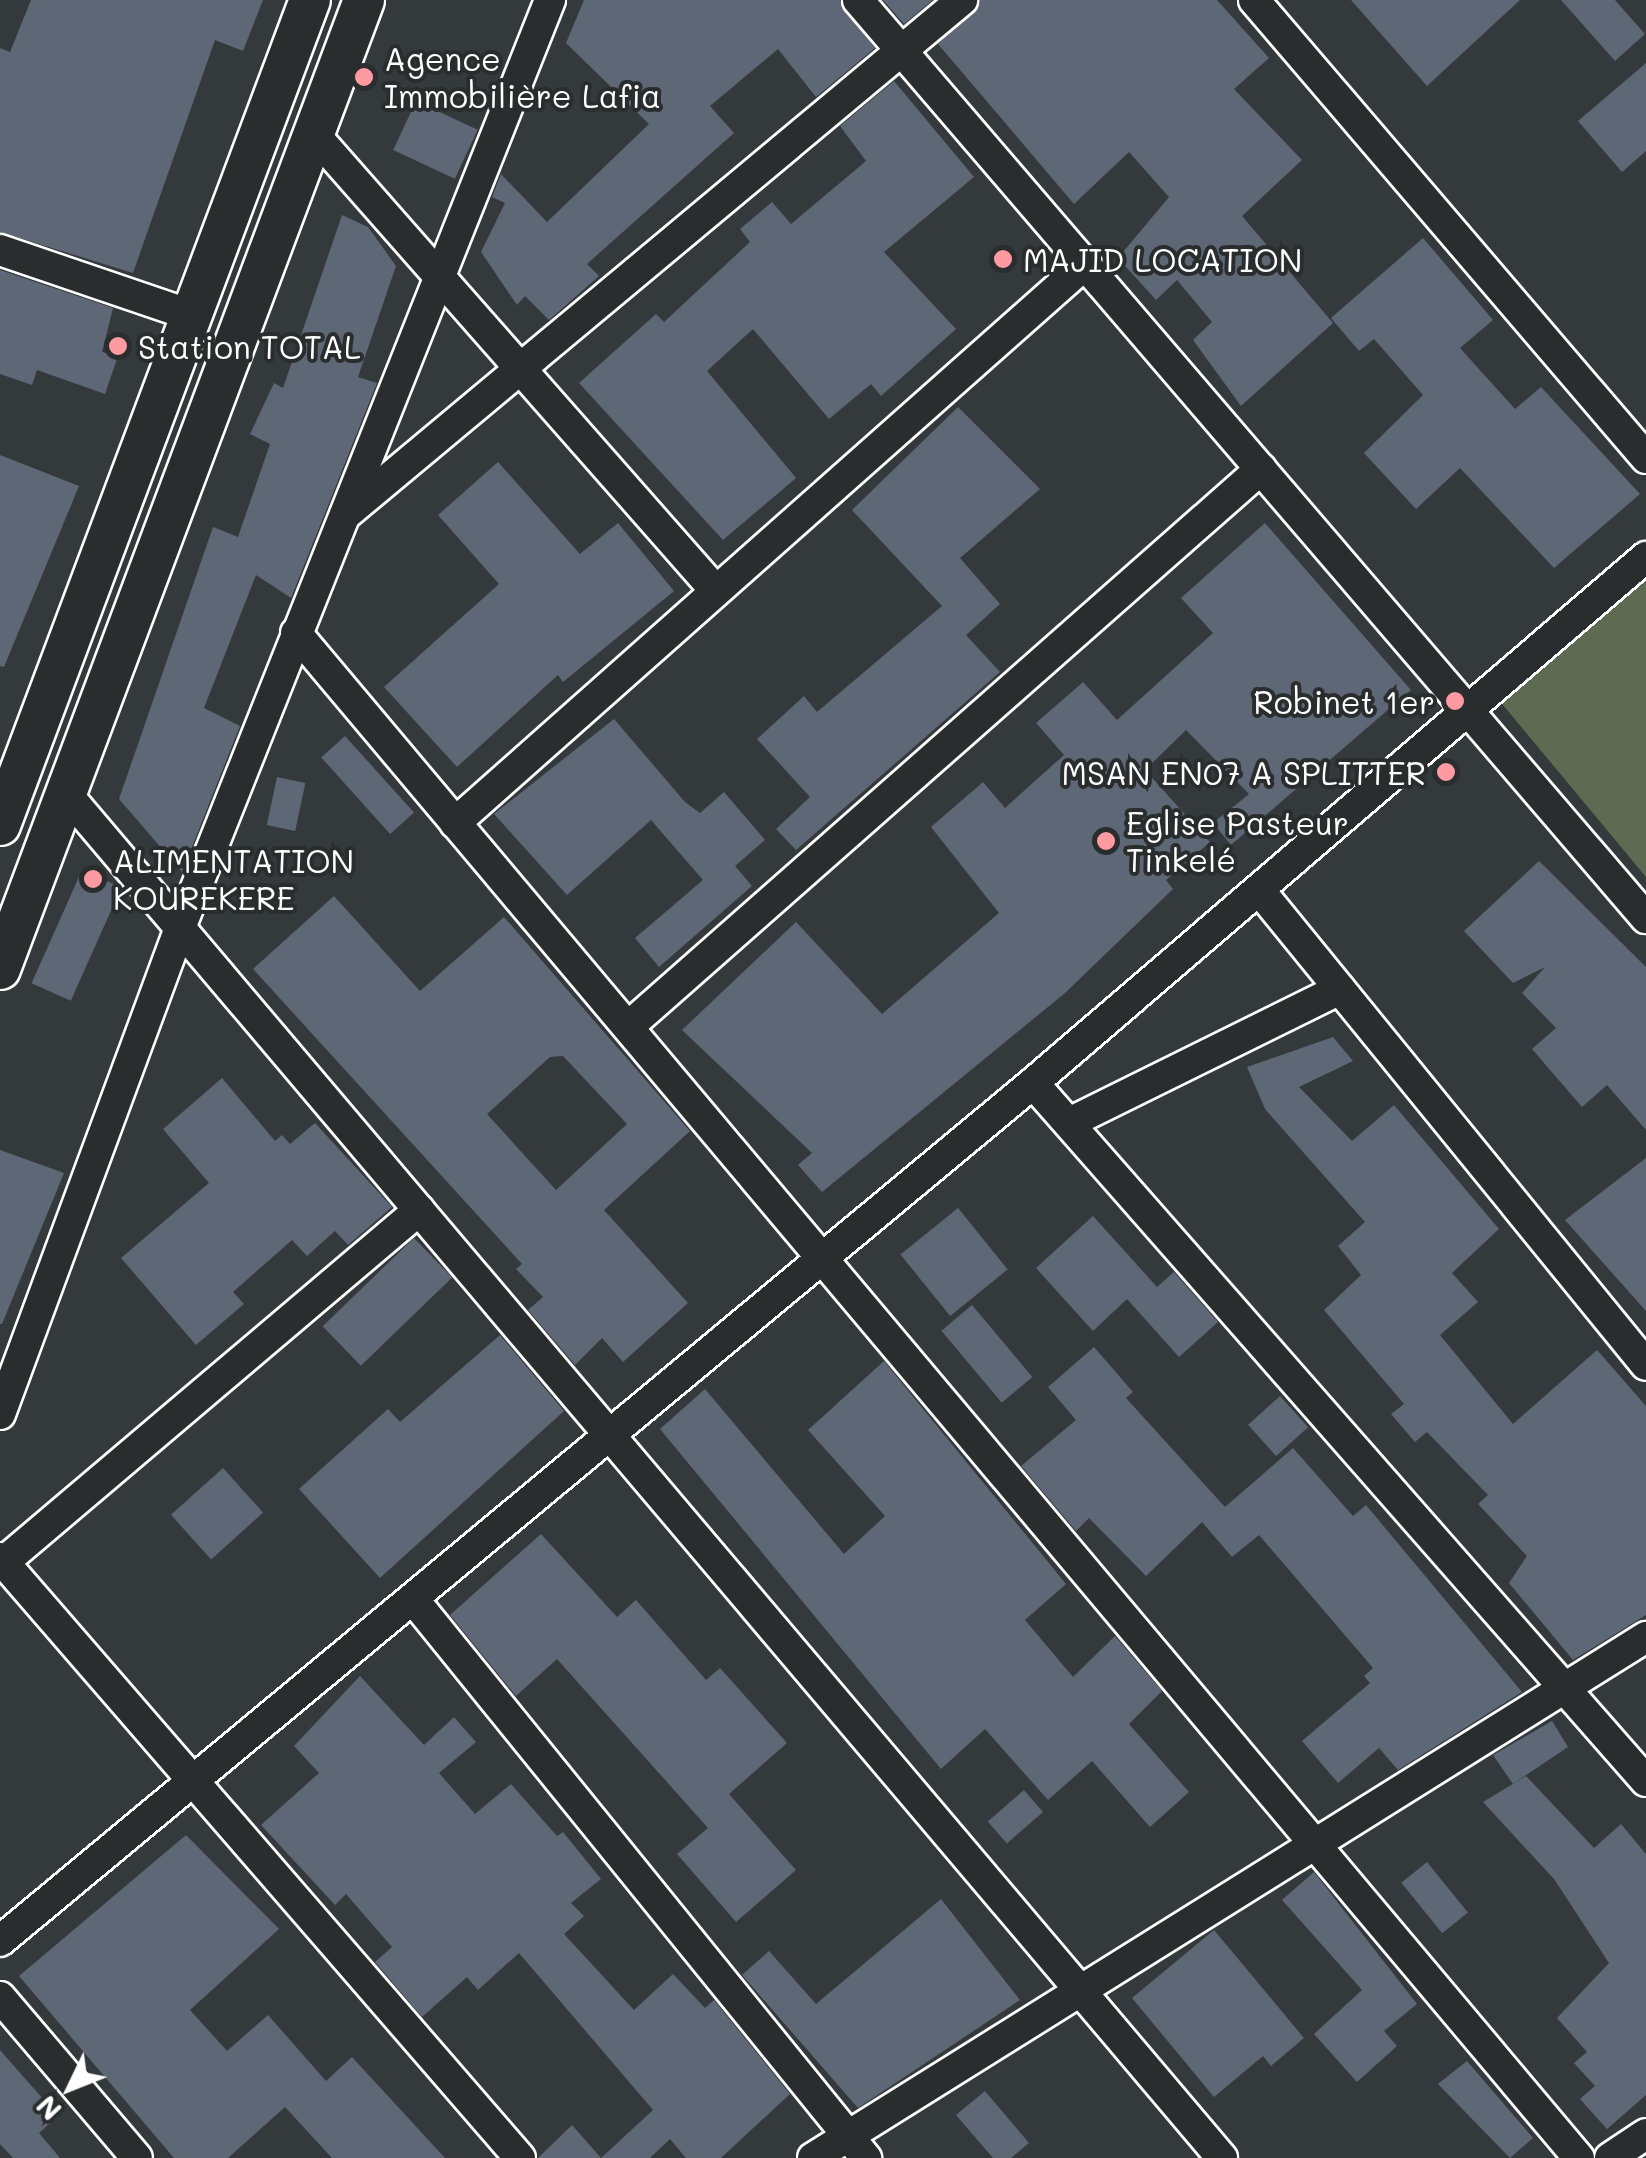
<!DOCTYPE html>
<meta charset="utf-8">
<style>
body{margin:0}
#map{position:relative;width:1646px;height:2158px;overflow:hidden;background:#34393c;font-family:Mali,sans-serif}
div>[style]{position:absolute}
.green>*{inset:0;background:#5e6a51}
.building>*{inset:0;background:#5e6775;transform-origin:0 0}
.roads{filter:drop-shadow(2px 0 #fff) drop-shadow(-2px 0 #fff) drop-shadow(0 2px #fff) drop-shadow(0 -2px #fff)}
.street>*{height:30px;margin:-15px;padding:0 15px;transform-origin:15px;border-radius:15px;background:#2a2d2e}
.secondary>*{height:40px;margin:-20px;padding:0 20px;transform-origin:20px;border-radius:20px;background:#2a2d2e}
.dots>*{width:28px;height:28px;translate:-50% -50%;box-sizing:border-box;border:5px solid #2a2d2e;border-radius:50%}
span{translate:-50% -50%;white-space:nowrap;text-align:center;line-height:1.15;-webkit-text-stroke:8px #2a2d2e;paint-order:stroke}
.poi-label{font-size:32px;color:#fff}
.left{translate:0 -50%;text-align:left}
.right{translate:-100% -50%;text-align:right}
.north{position:absolute;left:20px;top:2038px;width:100px;height:100px;-webkit-text-stroke:8px #2a2d2e;paint-order:stroke;rotate:227deg;font-size:28px;font-weight:700;line-height:40px;text-align:center;color:#fff}
.north::after{content:'';display:block;margin:auto;width:35px;height:45px;background:#fff;clip-path:polygon(50% 0,100% 100%,50% 72%,0 100%)}
</style>
<div id="map">
<div class="green">
<div style="clip-path:polygon(1646px 570px,1646px 877px,1498px 699px)"></div>
</div>
<div class="building">
<div style="clip-path:polygon(31px 0,263px 0,243px 51px,215px 40px,133px 273px,0 232px,0 48px,10px 52px)"></div>
<div style="clip-path:polygon(584px 0,840px 0,875px 48px,816px 97px,778px 49px,710px 106px,734px 133px,587px 264px,599px 276px,549px 320px,525px 296px,517px 305px,481px 252px,505px 203px,492px 197px,501px 174px,547px 222px,649px 124px,566px 43px)"></div>
<div style="clip-path:polygon(883px 0,933px 0,904px 24px)"></div>
<div style="clip-path:polygon(980px 0,1217px 0,1269px 58px,1234px 89px,1302px 160px,1242px 216px,1333px 323px,1241px 406px,1193px 340px,1212px 322px,1177px 280px,1156px 300px,1118px 258px,1169px 197px,1129px 152px,1074px 204px,938px 44px)"></div>
<div style="clip-path:polygon(1351px 0,1520px 0,1427px 86px)"></div>
<div style="clip-path:polygon(1561px 0,1615px 0,1645px 34px,1615px 61px)"></div>
<div style="clip-path:polygon(1646px 63px,1646px 151px,1622px 172px,1578px 121px)"></div>
<div style="clip-path:polygon(894px 81px,974px 177px,884px 252px,956px 329px,881px 396px,871px 384px,829px 419px,753px 329px,707px 371px,796px 478px,723px 540px,579px 383px,656px 314px,664px 322px,750px 242px,740px 229px,772px 202px,791px 224px,866px 161px,840px 126px)"></div>
<div style="left:416px;top:101px;width:68px;height:54px;rotate:25deg"></div>
<div style="clip-path:polygon(342px 215px,368px 227px,396px 266px,358px 377px,377px 383px,291px 598px,256px 575px,204px 708px,240px 726px,182px 872px,119px 799px,213px 527px,238px 537px,270px 444px,250px 434px,274px 383px,283px 388px)"></div>
<div style="clip-path:polygon(1423px 238px,1493px 320px,1460px 348px,1515px 409px,1541px 387px,1640px 494px,1554px 568px,1460px 468px,1416px 509px,1364px 453px,1423px 395px,1374px 339px,1359px 351px,1331px 318px)"></div>
<div style="clip-path:polygon(0 270px,113px 308px,102px 352px,118px 356px,105px 394px,37px 370px,32px 385px,0 374px)"></div>
<div style="clip-path:polygon(958px 407px,1040px 489px,960px 558px,1000px 604px,966px 635px,1000px 672px,796px 850px,776px 829px,810px 797px,757px 739px,804px 696px,817px 712px,942px 606px,852px 510px)"></div>
<div style="clip-path:polygon(0 455px,79px 486px,4px 667px,0 666px)"></div>
<div style="clip-path:polygon(498px 462px,580px 554px,618px 523px,674px 591px,563px 682px,558px 675px,457px 767px,384px 687px,499px 584px,438px 515px)"></div>
<div style="clip-path:polygon(1265px 523px,1411px 690px,1231px 845px,1213px 823px,1249px 794px,1186px 730px,1145px 770px,1210px 842px,1166px 880px,1173px 889px,1065px 993px,822px 1192px,798px 1165px,812px 1153px,682px 1030px,796px 922px,882px 1014px,999px 913px,931px 827px,983px 782px,1005px 808px,1064px 755px,1036px 723px,1083px 682px,1117px 720px,1213px 633px,1181px 598px)"></div>
<div style="clip-path:polygon(614px 719px,685px 802px,700px 813px,724px 792px,765px 840px,735px 866px,752px 886px,659px 967px,635px 938px,703px 880px,651px 820px,567px 895px,494px 814px)"></div>
<div style="left:345px;top:736px;width:103px;height:32px;rotate:48deg"></div>
<div style="left:277px;top:777px;width:29px;height:49px;rotate:12deg"></div>
<div style="clip-path:polygon(1539px 861px,1646px 967px,1646px 1130px,1607px 1085px,1582px 1107px,1532px 1049px,1556px 1028px,1522px 993px,1545px 967px,1513px 983px,1464px 931px)"></div>
<div style="left:82px;top:870px;width:43px;height:124px;rotate:24deg"></div>
<div style="clip-path:polygon(evenodd,334px 896px,420px 991px,504px 917px,690px 1131px,604px 1210px,688px 1303px,623px 1362px,602px 1338px,575px 1365px,528px 1310px,543px 1297px,516px 1269px,522px 1264px,253px 969px,334px 896px,563px 1056px,627px 1124px,556px 1190px,487px 1114px,550px 1057px,563px 1056px)"></div>
<div style="clip-path:polygon(1333px 1037px,1353px 1061px,1299px 1087px,1352px 1141px,1394px 1105px,1499px 1229px,1452px 1273px,1478px 1302px,1440px 1335px,1513px 1424px,1597px 1350px,1646px 1406px,1646px 1615px,1573px 1660px,1509px 1583px,1527px 1556px,1478px 1504px,1488px 1495px,1427px 1432px,1415px 1442px,1391px 1414px,1404px 1404px,1324px 1310px,1361px 1275px,1338px 1246px,1365px 1222px,1265px 1109px,1247px 1067px)"></div>
<div style="clip-path:polygon(222px 1078px,275px 1141px,282px 1135px,290px 1144px,315px 1123px,392px 1207px,348px 1245px,335px 1231px,307px 1256px,292px 1240px,233px 1292px,244px 1304px,196px 1345px,121px 1258px,209px 1183px,163px 1129px)"></div>
<div style="clip-path:polygon(0 1150px,64px 1173px,2px 1324px,0 1324px)"></div>
<div style="clip-path:polygon(1646px 1158px,1646px 1311px,1565px 1220px)"></div>
<div style="left:958px;top:1208px;width:79px;height:74px;rotate:51deg"></div>
<div style="clip-path:polygon(1093px 1216px,1157px 1287px,1174px 1272px,1218px 1322px,1179px 1357px,1127px 1299px,1093px 1331px,1036px 1268px)"></div>
<div style="left:414px;top:1238px;width:55px;height:127px;rotate:46deg"></div>
<div style="left:972px;top:1305px;width:94px;height:40px;rotate:50deg"></div>
<div style="clip-path:polygon(500px 1335px,564px 1411px,380px 1578px,299px 1489px,388px 1409px,400px 1422px)"></div>
<div style="clip-path:polygon(1094px 1347px,1133px 1392px,1126px 1398px,1225px 1507px,1293px 1448px,1353px 1516px,1366px 1505px,1522px 1692px,1398px 1770px,1379px 1748px,1338px 1783px,1302px 1741px,1370px 1683px,1364px 1676px,1373px 1668px,1259px 1535px,1232px 1557px,1202px 1522px,1146px 1576px,1089px 1518px,1076px 1531px,1021px 1466px,1076px 1420px,1048px 1387px)"></div>
<div style="clip-path:polygon(884px 1361px,1066px 1584px,1025px 1620px,1073px 1677px,1115px 1636px,1162px 1691px,1129px 1724px,1189px 1792px,1150px 1827px,1092px 1761px,1048px 1800px,985px 1729px,941px 1769px,660px 1429px,705px 1389px,844px 1554px,885px 1516px,808px 1430px)"></div>
<div style="left:1280px;top:1396px;width:42px;height:43px;rotate:48deg"></div>
<div style="left:223px;top:1468px;width:60px;height:70px;rotate:48deg"></div>
<div style="clip-path:polygon(541px 1534px,617px 1617px,636px 1600px,706px 1680px,720px 1668px,787px 1743px,729px 1794px,796px 1870px,736px 1922px,677px 1854px,708px 1828px,557px 1659px,516px 1696px,450px 1615px)"></div>
<div style="clip-path:polygon(360px 1676px,424px 1745px,454px 1717px,476px 1742px,439px 1773px,475px 1814px,511px 1784px,557px 1836px,563px 1832px,601px 1879px,571px 1903px,584px 1916px,564px 1934px,634px 2010px,673px 1974px,705px 2008px,714px 2000px,790px 2094px,721px 2158px,686px 2158px,670px 2139px,650px 2158px,538px 2158px,572px 2125px,601px 2158px,653px 2110px,519px 1953px,478px 1990px,467px 1977px,422px 2017px,375px 1962px,392px 1947px,346px 1894px,335px 1905px,261px 1825px,319px 1773px,294px 1746px)"></div>
<div style="clip-path:polygon(1552px 1721px,1568px 1747px,1513px 1784px,1493px 1755px)"></div>
<div style="clip-path:polygon(1526px 1776px,1594px 1848px,1621px 1824px,1646px 1854px,1646px 2095px,1607px 2129px,1580px 2099px,1595px 2086px,1574px 2063px,1587px 2052px,1557px 2018px,1609px 1963px,1554px 1879px,1483px 1802px)"></div>
<div style="left:1024px;top:1790px;width:29px;height:48px;rotate:49deg"></div>
<div style="clip-path:polygon(186px 1835px,279px 1929px,190px 2010px,227px 2051px,268px 2015px,326px 2081px,352px 2057px,445px 2158px,332px 2158px,285px 2107px,228px 2158px,174px 2158px,19px 1976px)"></div>
<div style="left:1427px;top:1862px;width:65px;height:33px;rotate:51deg"></div>
<div style="clip-path:polygon(1314px 1872px,1417px 2004px,1384px 2031px,1397px 2046px,1357px 2082px,1314px 2034px,1362px 1990px,1282px 1900px)"></div>
<div style="clip-path:polygon(941px 1899px,1020px 2000px,858px 2108px,742px 1975px,769px 1951px,816px 2004px)"></div>
<div style="clip-path:polygon(1214px 1930px,1304px 2038px,1271px 2066px,1263px 2056px,1214px 2097px,1132px 1998px)"></div>
<div style="clip-path:polygon(0 2050px,58px 2116px,39px 2133px,60px 2158px,13px 2158px,0 2144px)"></div>
<div style="clip-path:polygon(1467px 2061px,1533px 2138px,1510px 2158px,1438px 2084px)"></div>
<div style="clip-path:polygon(985px 2091px,1029px 2143px,1011px 2158px,993px 2158px,956px 2115px)"></div>
</div>
<div class="roads">
<div class="street">
<div style="left:858px;top:0;width:1210px;rotate:49.36deg"></div>
<div style="left:1254px;top:0;width:603px;rotate:49.44deg"></div>
<div style="left:313px;top:133px;width:610px;rotate:48.66deg"></div>
<div style="left:0;top:250px;width:202px;rotate:18.8deg"></div>
<div style="left:345px;top:515px;width:804px;rotate:-39.85deg"></div>
<div style="left:296px;top:633px;width:1993px;rotate:49.93deg"></div>
<div style="left:69px;top:797px;width:1784px;rotate:49.73deg"></div>
<div style="left:455px;top:823px;width:842px;rotate:-41.58deg"></div>
<div style="left:1260px;top:891px;width:611px;rotate:50.84deg"></div>
<div style="left:628px;top:1027px;width:844px;rotate:-41.4deg"></div>
<div style="left:1033px;top:1083px;width:929px;rotate:48.71deg"></div>
<div style="left:1069px;top:1123px;width:302px;rotate:-26.3deg"></div>
<div style="left:0;top:1414px;width:518px;rotate:-69.68deg"></div>
<div style="left:180px;top:928px;width:999px;rotate:-68.26deg"></div>
<div style="left:0;top:1558px;width:794px;rotate:49.09deg"></div>
<div style="left:5px;top:1561px;width:543px;rotate:-40.29deg"></div>
<div style="left:413px;top:1599px;width:720px;rotate:50.98deg"></div>
<div style="left:0;top:1941px;width:1343px;rotate:-39.71deg"></div>
<div style="left:1033px;top:1083px;width:808px;rotate:-40.63deg"></div>
<div style="left:0;top:1997px;width:211px;rotate:49.6deg"></div>
<div style="left:813px;top:2158px;width:983px;rotate:-32.02deg"></div>
<div style="left:1610px;top:2158px;width:43px;rotate:-33.7deg"></div>
</div>
<div class="secondary">
<div style="left:0;top:825px;width:881px;rotate:-69.41deg"></div>
<div style="left:0;top:969px;width:1035px;rotate:-69.41deg"></div>
</div>
</div>
<div class="dots">
<div style="left:364px;top:77px;background:#ff9aa2"></div>
<div style="left:1003px;top:259px;background:#ff9aa2"></div>
<div style="left:118px;top:346px;background:#ff9aa2"></div>
<div style="left:1455px;top:701px;background:#ff9aa2"></div>
<div style="left:1446px;top:772px;background:#ff9aa2"></div>
<div style="left:1106px;top:841px;background:#ff9aa2"></div>
<div style="left:93px;top:879px;background:#ff9aa2"></div>
</div>
<div class="poi-label">
<span class="left" style="left:384px;top:77px">Agence<br>Immobilière Lafia</span>
<span class="left" style="left:1023px;top:259px">MAJID LOCATION</span>
<span class="left" style="left:138px;top:346px">Station TOTAL</span>
<span class="right" style="left:1435px;top:701px">Robinet 1er</span>
<span class="right" style="left:1426px;top:772px">MSAN EN07 A SPLITTER</span>
<span class="left" style="left:1126px;top:841px">Eglise Pasteur<br>Tinkelé</span>
<span class="left" style="left:113px;top:879px">ALIMENTATION<br>KOUREKERE</span>
</div>
<div class="north">N</div>
</div>
